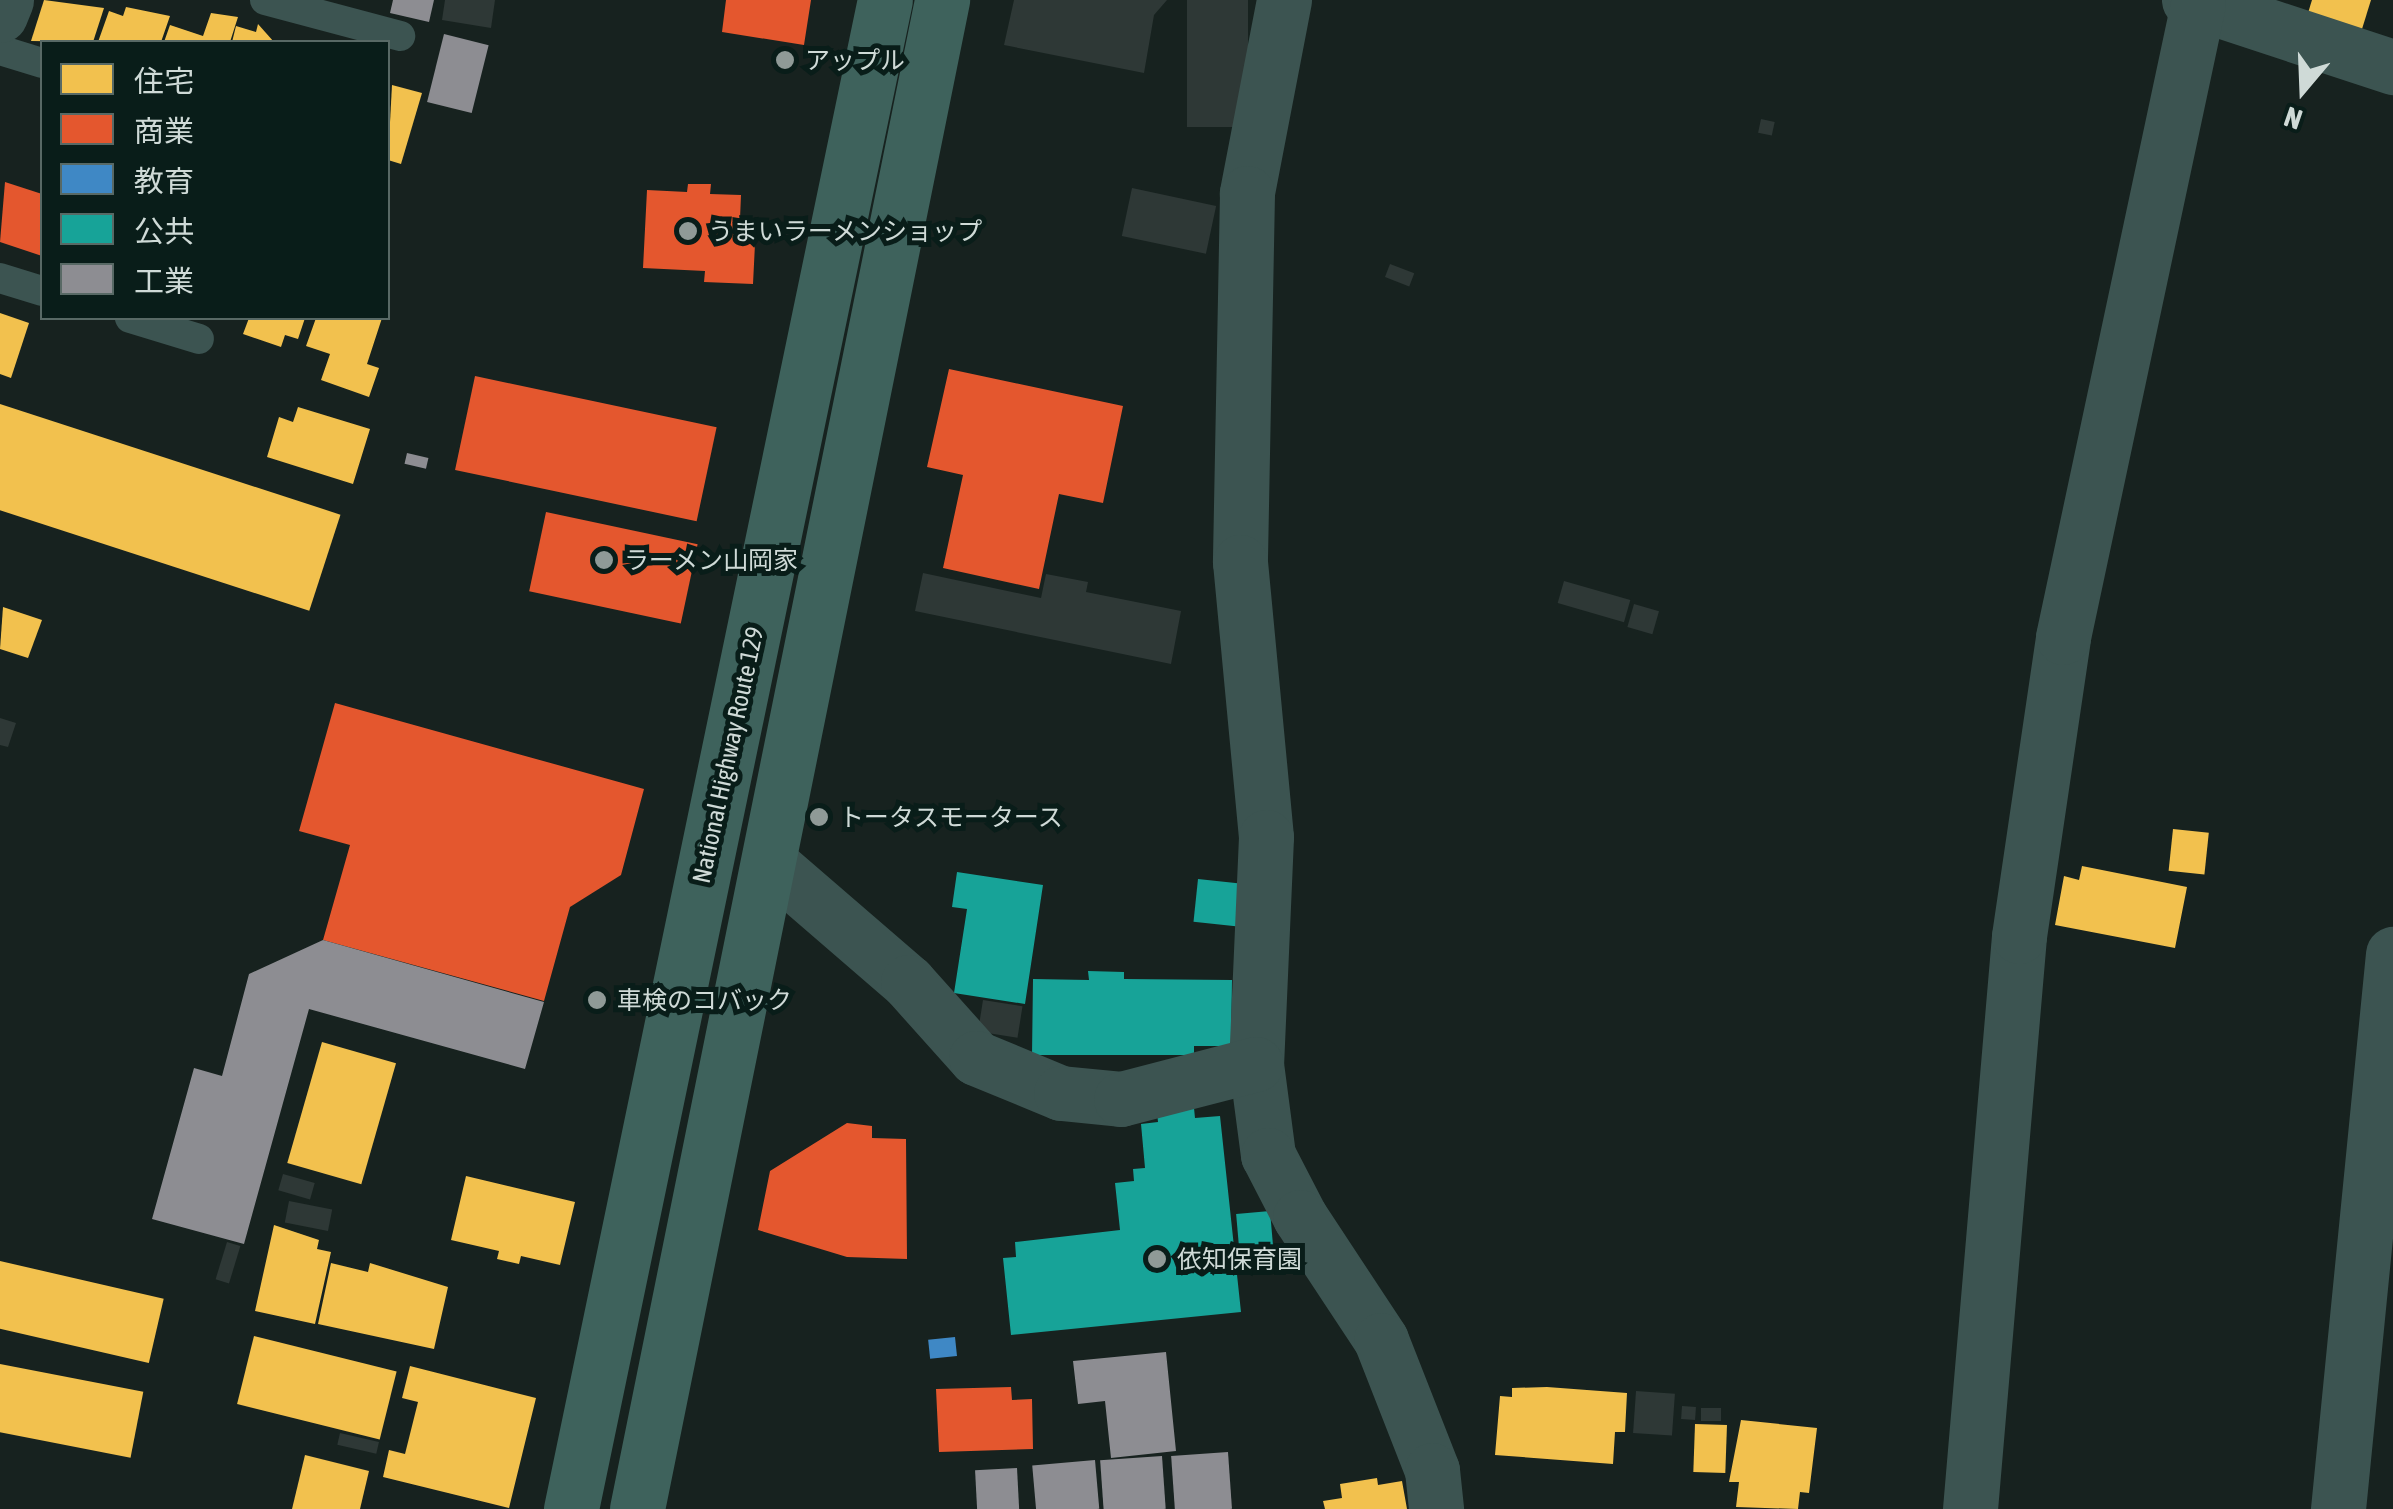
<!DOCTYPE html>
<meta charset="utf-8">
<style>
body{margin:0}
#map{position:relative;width:2393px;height:1509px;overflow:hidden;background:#17221f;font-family:"Asap Condensed","Noto Sans JP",sans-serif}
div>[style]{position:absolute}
.homes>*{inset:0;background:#f2c14e;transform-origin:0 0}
.shops>*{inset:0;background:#e4572e;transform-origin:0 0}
.schools>*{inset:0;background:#3f88c5;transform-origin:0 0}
.public>*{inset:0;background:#17a398;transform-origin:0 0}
.industry>*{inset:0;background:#8d8d92;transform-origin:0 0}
.building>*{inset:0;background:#2e3836;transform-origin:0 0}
.service>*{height:30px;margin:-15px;padding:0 15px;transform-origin:15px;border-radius:15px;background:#3c5451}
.minor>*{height:55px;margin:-27.5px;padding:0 27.5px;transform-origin:27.5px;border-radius:27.5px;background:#3c5451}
.trunk>*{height:55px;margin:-27.5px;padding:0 27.5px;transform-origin:27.5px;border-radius:27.5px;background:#3e625c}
.dots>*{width:28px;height:28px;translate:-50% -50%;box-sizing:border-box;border:5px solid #091d19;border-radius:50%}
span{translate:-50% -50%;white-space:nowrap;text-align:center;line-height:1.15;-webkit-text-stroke:10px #091d19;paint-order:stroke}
.poi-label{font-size:25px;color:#cfdad7}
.left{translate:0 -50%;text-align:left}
.street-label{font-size:25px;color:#cfdad7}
.legend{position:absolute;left:40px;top:40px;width:350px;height:280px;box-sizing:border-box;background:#091d19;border:2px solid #586965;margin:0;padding:12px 18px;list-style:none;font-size:30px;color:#cfdad7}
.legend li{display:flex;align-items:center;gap:20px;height:50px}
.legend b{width:50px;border:2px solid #586965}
.north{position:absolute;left:2253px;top:40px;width:100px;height:100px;-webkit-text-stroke:8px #091d19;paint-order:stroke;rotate:199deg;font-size:28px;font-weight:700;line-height:40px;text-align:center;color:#cfdad7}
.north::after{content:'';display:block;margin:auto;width:35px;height:45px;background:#cfdad7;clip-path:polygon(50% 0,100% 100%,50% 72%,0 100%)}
</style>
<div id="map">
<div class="homes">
<div style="clip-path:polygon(44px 0,104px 8px,93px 42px,31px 41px)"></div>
<div style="clip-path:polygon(2312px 0,2371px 0,2362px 29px,2308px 13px)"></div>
<div style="clip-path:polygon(126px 7px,170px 16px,161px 42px,98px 42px,109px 11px,123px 16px)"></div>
<div style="clip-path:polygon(211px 13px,238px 17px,230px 42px,164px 42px,170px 25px,203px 36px)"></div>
<div style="clip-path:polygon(258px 24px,274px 42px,232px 42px,236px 26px,256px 32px)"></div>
<div style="clip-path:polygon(392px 85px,422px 93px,401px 164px,388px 160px)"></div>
<div style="clip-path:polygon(0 313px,29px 323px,11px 378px,0 374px)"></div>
<div style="clip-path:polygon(249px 318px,305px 318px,298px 339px,285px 335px,281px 347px,243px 334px)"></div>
<div style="clip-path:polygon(316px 318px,382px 318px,367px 364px,379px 368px,369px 397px,321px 380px,330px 354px,306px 346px)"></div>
<div style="left:0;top:404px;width:358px;height:101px;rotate:18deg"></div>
<div style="clip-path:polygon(298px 407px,370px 429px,353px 484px,267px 457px,279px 417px,293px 422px)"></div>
<div style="clip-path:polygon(3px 607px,42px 620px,28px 658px,0 649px)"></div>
<div style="left:2173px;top:829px;width:36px;height:42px;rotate:6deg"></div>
<div style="clip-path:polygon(2082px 866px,2187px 887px,2175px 948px,2055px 925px,2064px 876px,2079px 880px)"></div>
<div style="left:322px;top:1042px;width:77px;height:126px;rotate:16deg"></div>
<div style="clip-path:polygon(466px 1176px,575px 1202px,560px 1265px,521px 1256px,519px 1264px,497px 1259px,499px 1251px,451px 1240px)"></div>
<div style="clip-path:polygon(274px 1225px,319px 1240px,317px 1249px,331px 1252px,315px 1324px,255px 1311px)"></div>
<div style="left:0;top:1261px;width:168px;height:66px;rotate:13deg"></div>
<div style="clip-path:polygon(331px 1263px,368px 1272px,370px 1263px,448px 1287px,434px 1349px,318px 1324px)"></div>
<div style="left:254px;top:1336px;width:147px;height:70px;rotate:14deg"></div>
<div style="left:0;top:1364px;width:146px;height:67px;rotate:11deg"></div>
<div style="clip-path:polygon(410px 1366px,536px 1398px,509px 1508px,383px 1477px,389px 1450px,405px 1454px,418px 1402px,402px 1398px)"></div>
<div style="clip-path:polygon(1547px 1387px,1627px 1393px,1625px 1432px,1615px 1432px,1613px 1464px,1495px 1455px,1500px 1396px,1512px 1397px,1512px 1388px)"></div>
<div style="clip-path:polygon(1741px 1420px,1817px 1428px,1809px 1493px,1800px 1492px,1798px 1509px,1736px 1507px,1739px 1482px,1729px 1482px)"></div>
<div style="left:1695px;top:1424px;width:32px;height:48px;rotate:2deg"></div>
<div style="clip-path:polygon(305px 1455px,369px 1471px,360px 1509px,292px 1509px)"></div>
<div style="clip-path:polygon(1377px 1478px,1378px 1485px,1402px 1481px,1407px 1509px,1325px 1509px,1323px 1501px,1342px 1498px,1340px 1484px)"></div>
</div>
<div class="shops">
<div style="clip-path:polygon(726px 0,811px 0,804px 45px,722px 32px)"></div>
<div style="clip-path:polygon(5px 182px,42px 194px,42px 256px,0 242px)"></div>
<div style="clip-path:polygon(688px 184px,711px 184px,710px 194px,741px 195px,739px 243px,755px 244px,753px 284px,704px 282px,705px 271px,643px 268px,647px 190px,687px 192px)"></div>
<div style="clip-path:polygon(949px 369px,1123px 406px,1103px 503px,1059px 494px,1039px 589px,943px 568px,963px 475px,927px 467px)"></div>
<div style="left:475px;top:376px;width:247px;height:96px;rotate:12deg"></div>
<div style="left:546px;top:512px;width:155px;height:81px;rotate:12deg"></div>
<div style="clip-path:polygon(335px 703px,644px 789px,621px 875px,570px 907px,544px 1001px,323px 940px,350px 845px,299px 831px)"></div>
<div style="clip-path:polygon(847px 1123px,872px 1126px,872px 1138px,906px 1139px,907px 1259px,847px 1257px,758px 1230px,770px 1171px)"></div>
<div style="clip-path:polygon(1011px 1387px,1012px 1400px,1032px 1399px,1033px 1449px,939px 1452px,936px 1389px)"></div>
</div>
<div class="schools">
<div style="left:955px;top:1337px;width:19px;height:27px;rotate:84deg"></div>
</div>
<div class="public">
<div style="clip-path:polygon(957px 872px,1043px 885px,1025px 1004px,954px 993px,967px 909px,952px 907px)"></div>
<div style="left:1198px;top:879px;width:47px;height:43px;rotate:6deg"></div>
<div style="clip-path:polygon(1088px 971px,1124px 972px,1124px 979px,1232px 980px,1231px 1046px,1194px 1046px,1194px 1055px,1032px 1055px,1033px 979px,1089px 980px)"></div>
<div style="clip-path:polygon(1194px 1108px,1195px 1118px,1220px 1116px,1241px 1312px,1011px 1335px,1003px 1258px,1016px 1257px,1015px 1242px,1120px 1230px,1115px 1183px,1134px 1181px,1133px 1169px,1145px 1168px,1141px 1124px,1158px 1122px,1157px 1112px)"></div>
<div style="left:1270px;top:1211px;width:42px;height:34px;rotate:85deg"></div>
</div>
<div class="industry">
<div style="clip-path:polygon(393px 0,434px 0,429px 22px,390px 13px)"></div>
<div style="left:444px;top:34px;width:46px;height:70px;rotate:14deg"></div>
<div style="left:407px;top:453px;width:22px;height:11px;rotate:13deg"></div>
<div style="clip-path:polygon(323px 940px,544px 1002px,525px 1069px,309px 1009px,244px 1244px,152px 1219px,194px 1068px,222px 1076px,249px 974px)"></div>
<div style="clip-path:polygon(1166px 1352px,1176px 1451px,1111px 1458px,1105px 1401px,1078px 1404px,1073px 1361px)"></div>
<div style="left:1228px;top:1452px;width:57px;height:57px;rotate:86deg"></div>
<div style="left:1162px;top:1456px;width:53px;height:62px;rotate:86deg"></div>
<div style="left:1095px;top:1460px;width:49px;height:63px;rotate:85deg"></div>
<div style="left:1017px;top:1468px;width:41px;height:42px;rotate:87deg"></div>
</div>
<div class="building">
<div style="clip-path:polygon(445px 0,495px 0,491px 28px,442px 20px)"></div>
<div style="clip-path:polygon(1014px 0,1167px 0,1154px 15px,1144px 73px,1004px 45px)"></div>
<div style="left:1187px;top:0;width:61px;height:127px"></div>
<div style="left:1761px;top:119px;width:14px;height:14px;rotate:12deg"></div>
<div style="left:1132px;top:188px;width:86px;height:49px;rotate:12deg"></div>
<div style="left:1390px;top:264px;width:26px;height:14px;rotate:21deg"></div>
<div style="clip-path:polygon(923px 573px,1041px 598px,1046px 574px,1088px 582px,1086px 592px,1181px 611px,1171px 664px,915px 611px)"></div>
<div style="left:1564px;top:581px;width:69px;height:23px;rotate:16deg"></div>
<div style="left:1634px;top:604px;width:26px;height:24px;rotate:16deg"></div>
<div style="clip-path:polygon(0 718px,16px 723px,8px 747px,0 745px)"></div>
<div style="left:983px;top:1000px;width:40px;height:32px;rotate:9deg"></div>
<div style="left:283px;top:1174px;width:33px;height:17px;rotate:16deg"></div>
<div style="left:289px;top:1201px;width:44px;height:22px;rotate:11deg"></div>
<div style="left:227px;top:1242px;width:14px;height:39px;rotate:17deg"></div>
<div style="left:1636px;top:1391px;width:39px;height:42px;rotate:4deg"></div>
<div style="left:1682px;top:1406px;width:14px;height:13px;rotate:4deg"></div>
<div style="left:1701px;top:1408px;width:20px;height:13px"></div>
<div style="left:340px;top:1433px;width:40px;height:12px;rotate:13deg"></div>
</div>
<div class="service">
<div style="left:265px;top:0;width:140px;rotate:14.9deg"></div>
<div style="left:0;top:50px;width:44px;rotate:17.2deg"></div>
<div style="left:0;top:278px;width:44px;rotate:17.2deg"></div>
<div style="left:130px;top:318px;width:72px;rotate:16.9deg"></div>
</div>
<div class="minor">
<div style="left:1284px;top:0;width:197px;rotate:100.9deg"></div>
<div style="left:1247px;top:193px;width:369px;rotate:91.1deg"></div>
<div style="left:1240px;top:562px;width:276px;rotate:84.6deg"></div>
<div style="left:1266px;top:837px;width:227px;rotate:92.5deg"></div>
<div style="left:1256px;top:1064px;width:92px;rotate:82.5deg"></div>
<div style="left:1268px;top:1155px;width:70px;rotate:62.7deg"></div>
<div style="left:1300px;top:1217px;width:147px;rotate:56.6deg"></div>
<div style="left:1381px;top:1340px;width:140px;rotate:68.6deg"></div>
<div style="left:1432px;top:1470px;width:39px;rotate:84deg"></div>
<div style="left:2189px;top:0;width:215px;rotate:18.2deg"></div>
<div style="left:0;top:15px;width:16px;rotate:-68deg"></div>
<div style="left:769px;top:862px;width:184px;rotate:40.8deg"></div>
<div style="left:908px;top:982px;width:102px;rotate:48.2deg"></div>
<div style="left:976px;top:1058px;width:92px;rotate:22.4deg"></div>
<div style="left:1061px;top:1093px;width:60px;rotate:5.7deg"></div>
<div style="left:1121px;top:1099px;width:139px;rotate:-14.5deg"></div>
<div style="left:1970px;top:1509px;width:575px;rotate:-85.11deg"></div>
<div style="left:2019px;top:936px;width:302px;rotate:-81.6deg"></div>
<div style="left:2063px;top:637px;width:647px;rotate:-77.96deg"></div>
<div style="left:2338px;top:1509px;width:558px;rotate:-84.34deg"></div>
</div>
<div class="trunk">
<div style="left:571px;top:1509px;width:1541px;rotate:-78.25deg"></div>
<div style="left:637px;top:1509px;width:1540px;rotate:-78.57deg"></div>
</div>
<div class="dots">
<div style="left:785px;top:60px;background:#8f9a97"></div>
<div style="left:688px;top:231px;background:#8f9a97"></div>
<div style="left:604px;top:560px;background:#8f9a97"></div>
<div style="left:819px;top:817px;background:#8f9a97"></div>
<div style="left:597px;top:1000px;background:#8f9a97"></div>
<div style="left:1157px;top:1259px;background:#8f9a97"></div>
</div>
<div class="poi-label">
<span class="left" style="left:805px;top:60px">アップル</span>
<span class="left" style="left:708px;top:231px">うまいラーメンショップ</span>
<span class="left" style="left:624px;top:560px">ラーメン山岡家</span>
<span class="left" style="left:839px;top:817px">トータスモータース</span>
<span class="left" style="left:617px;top:1000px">車検のコバック</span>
<span class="left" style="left:1177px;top:1259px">依知保育園</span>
</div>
<div class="street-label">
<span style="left:728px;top:755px;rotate:-78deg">National Highway Route 129</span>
</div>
<ul class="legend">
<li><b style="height:28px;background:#f2c14e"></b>住宅</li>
<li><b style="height:28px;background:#e4572e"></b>商業</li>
<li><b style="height:28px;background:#3f88c5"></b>教育</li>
<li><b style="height:28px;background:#17a398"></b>公共</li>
<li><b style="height:28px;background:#8d8d92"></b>工業</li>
</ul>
<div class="north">N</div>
</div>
